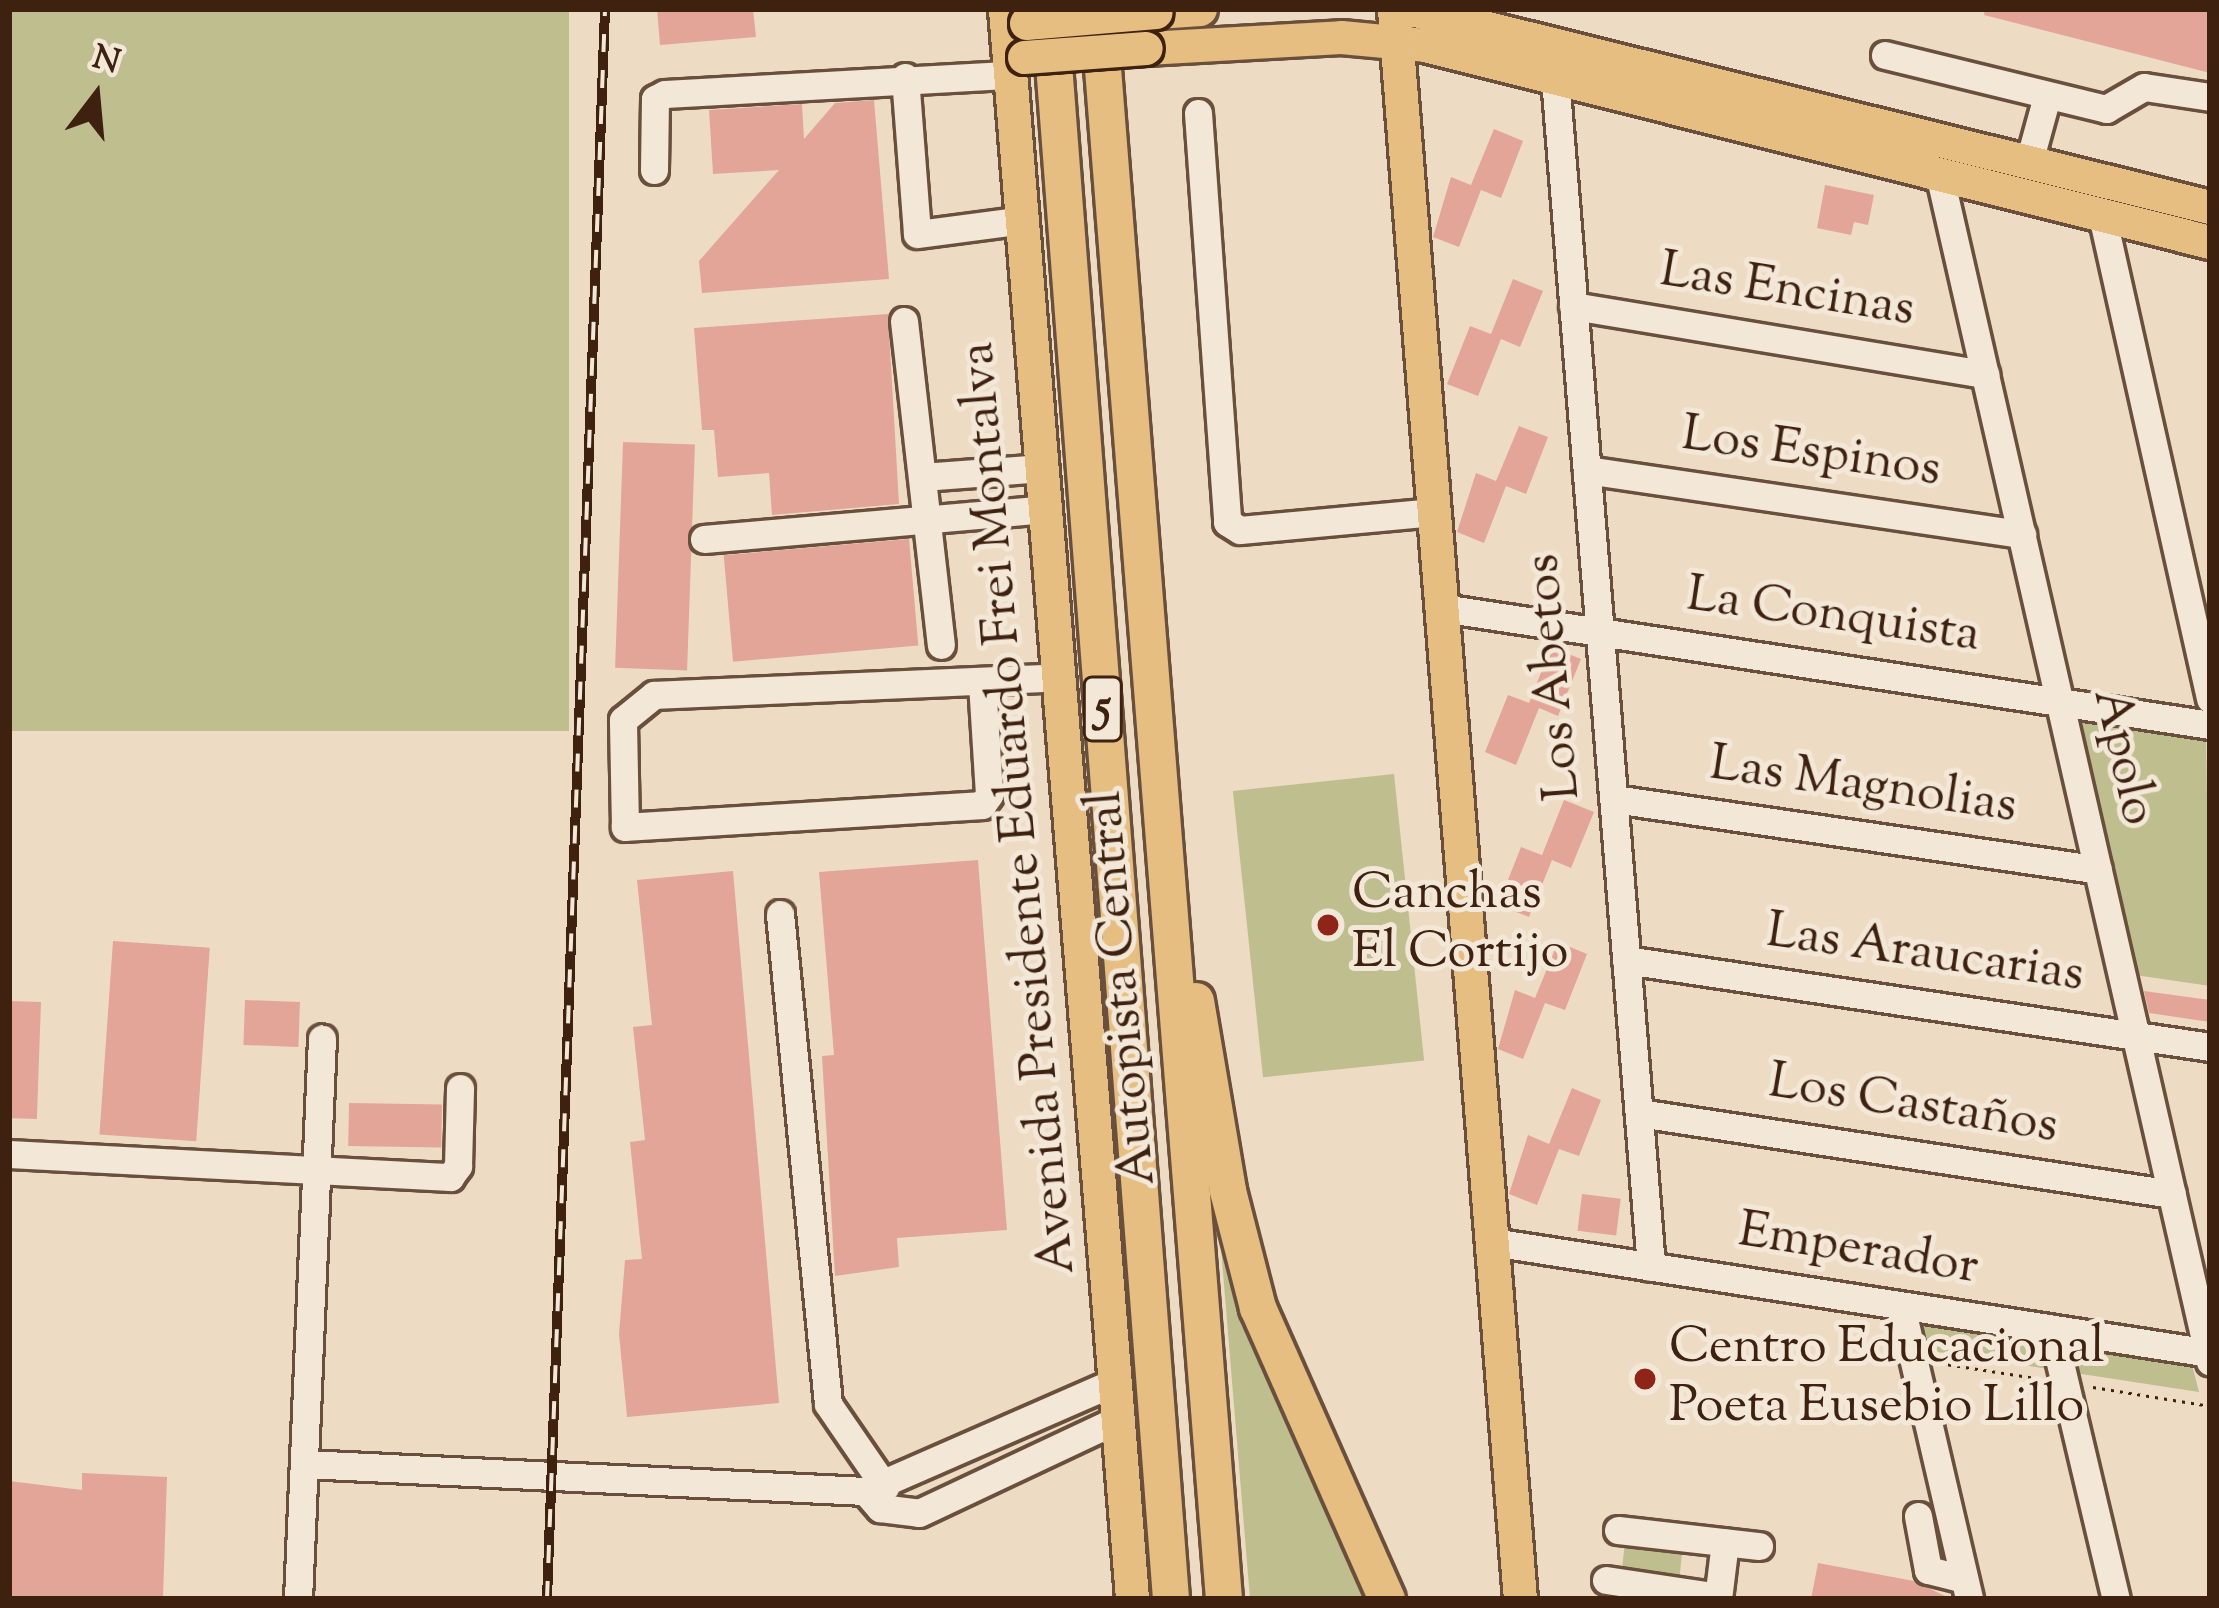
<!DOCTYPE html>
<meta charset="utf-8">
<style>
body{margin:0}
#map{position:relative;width:2219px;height:1608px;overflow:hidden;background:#eddcc3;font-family:"Sorts Mill Goudy",serif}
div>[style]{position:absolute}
.green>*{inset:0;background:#bfbe8f;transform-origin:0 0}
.building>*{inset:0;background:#e2a598;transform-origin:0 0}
.path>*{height:3px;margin-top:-1.5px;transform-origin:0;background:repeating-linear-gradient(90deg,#3e210f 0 3px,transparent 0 9px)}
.roads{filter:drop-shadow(3px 0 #6a503c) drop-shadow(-3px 0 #6a503c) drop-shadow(0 3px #6a503c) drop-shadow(0 -3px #6a503c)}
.minor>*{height:27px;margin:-13.5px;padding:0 13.5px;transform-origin:13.5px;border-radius:13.5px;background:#f3e8d8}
.major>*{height:33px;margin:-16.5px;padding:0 16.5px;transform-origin:16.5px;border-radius:16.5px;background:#e6be82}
.highway>*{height:36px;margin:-18px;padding:0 18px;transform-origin:18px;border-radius:18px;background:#e6be82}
.rail>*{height:10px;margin-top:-5px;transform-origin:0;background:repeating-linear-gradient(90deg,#f3e8d8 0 18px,#3e210f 0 36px);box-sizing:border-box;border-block:3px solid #3e210f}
.bridges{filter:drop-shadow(3px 0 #3e210f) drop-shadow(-3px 0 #3e210f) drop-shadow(0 3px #3e210f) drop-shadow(0 -3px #3e210f)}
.major-bridge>*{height:33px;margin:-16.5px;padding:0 16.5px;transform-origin:16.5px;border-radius:16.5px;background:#e6be82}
.dots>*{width:33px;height:33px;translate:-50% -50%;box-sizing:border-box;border:6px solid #f3e8d8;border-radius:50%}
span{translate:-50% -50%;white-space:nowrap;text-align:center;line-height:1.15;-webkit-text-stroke:10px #f3e8d8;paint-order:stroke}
.shield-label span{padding:3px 9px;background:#f3e8d8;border:3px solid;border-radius:9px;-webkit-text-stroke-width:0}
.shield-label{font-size:48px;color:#3e210f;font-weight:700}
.street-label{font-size:51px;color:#3e210f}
.poi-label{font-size:51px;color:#3e210f}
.left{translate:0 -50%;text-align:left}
.frame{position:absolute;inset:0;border:12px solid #3e210f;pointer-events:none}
.north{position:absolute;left:36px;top:36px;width:120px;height:120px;-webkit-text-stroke:9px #f3e8d8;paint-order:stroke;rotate:16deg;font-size:33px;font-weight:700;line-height:48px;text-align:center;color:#3e210f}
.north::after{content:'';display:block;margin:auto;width:42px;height:54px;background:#3e210f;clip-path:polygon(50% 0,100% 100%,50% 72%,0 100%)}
</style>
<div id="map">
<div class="green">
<div style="left:9px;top:9px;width:560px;height:722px"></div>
<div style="clip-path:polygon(2075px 716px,2206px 734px,2210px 986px,2135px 975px)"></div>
<div style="left:1394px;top:774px;width:288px;height:162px;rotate:84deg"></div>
<div style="clip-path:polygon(1219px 1224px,1372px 1599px,1250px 1599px)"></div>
<div style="clip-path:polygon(1917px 1318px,2041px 1338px,2049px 1369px,1925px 1350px)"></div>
<div style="clip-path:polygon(2066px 1342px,2191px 1361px,2199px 1392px,2075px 1373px)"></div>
<div style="left:1625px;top:1541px;width:58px;height:34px;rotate:6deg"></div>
</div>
<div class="building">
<div style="clip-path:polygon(657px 9px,753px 9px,756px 37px,660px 45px)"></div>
<div style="clip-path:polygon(1985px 9px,2210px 9px,2210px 73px,1984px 15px)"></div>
<div style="clip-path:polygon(874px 100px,889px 279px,702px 293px,699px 261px,779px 170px,713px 174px,709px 110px,802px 104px,804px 139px,835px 103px)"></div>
<div style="clip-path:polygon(1494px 129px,1523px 141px,1501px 198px,1481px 190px,1459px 247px,1433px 237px,1451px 177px,1471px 185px)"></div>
<div style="clip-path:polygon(1825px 185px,1874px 195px,1868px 225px,1854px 222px,1851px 235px,1817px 228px)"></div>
<div style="clip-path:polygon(1513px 279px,1543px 291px,1520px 347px,1501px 339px,1478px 396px,1447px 384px,1470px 326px,1491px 334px)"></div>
<div style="clip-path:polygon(888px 314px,899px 504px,772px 515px,769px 473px,718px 477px,714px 430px,702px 430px,694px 328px)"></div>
<div style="clip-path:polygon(1519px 426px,1548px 437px,1526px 494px,1506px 486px,1484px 543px,1457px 532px,1476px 473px,1496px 481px)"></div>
<div style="left:623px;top:442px;width:72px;height:226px;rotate:2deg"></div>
<div style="left:909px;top:539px;width:107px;height:186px;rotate:85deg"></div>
<div style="clip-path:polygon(1551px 647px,1581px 659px,1558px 716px,1539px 708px,1516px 765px,1485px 752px,1508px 695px,1529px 703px)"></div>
<div style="clip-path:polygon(1564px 800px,1594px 812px,1571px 868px,1552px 860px,1529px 917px,1498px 905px,1521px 847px,1542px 855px)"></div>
<div style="clip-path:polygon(978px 860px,1007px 1230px,897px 1238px,899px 1267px,835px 1276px,822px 1056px,834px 1055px,819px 872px)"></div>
<div style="clip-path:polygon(733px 871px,779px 1403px,627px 1417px,619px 1334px,625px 1260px,642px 1259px,630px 1142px,645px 1140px,633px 1027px,652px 1025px,637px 880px)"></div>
<div style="left:113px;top:941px;width:97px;height:194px;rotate:4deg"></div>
<div style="clip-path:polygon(1558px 942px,1587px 954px,1565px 1010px,1545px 1003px,1523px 1059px,1498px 1049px,1515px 990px,1535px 998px)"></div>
<div style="clip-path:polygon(2144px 991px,2210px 1000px,2210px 1022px,2149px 1013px)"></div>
<div style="left:245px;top:1000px;width:55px;height:45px;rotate:2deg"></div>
<div style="left:9px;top:1001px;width:32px;height:117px;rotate:2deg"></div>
<div style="clip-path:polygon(1572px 1088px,1601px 1100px,1579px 1156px,1559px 1149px,1537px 1205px,1509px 1194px,1528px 1135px,1549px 1144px)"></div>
<div style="left:349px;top:1103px;width:93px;height:43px;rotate:1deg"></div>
<div style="left:1582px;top:1194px;width:39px;height:37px;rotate:7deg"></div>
<div style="clip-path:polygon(82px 1473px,167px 1477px,163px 1599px,9px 1599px,9px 1481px,82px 1490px)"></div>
<div style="clip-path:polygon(1818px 1563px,1914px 1581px,1951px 1599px,1811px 1599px)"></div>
</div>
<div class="path">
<div style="left:1939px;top:1363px;width:98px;rotate:8.8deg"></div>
<div style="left:2093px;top:1387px;width:119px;rotate:9.2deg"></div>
</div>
<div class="roads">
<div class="minor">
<div style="left:1885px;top:55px;width:228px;rotate:13.7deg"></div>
<div style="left:2106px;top:109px;width:44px;rotate:-30.1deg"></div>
<div style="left:2144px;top:87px;width:67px;rotate:8.6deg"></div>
<div style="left:905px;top:77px;width:157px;rotate:85.6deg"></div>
<div style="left:917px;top:234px;width:107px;rotate:-7.5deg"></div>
<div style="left:1555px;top:78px;width:1193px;rotate:85.38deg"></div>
<div style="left:1198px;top:113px;width:410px;rotate:85.9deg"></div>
<div style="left:1227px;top:522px;width:15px;rotate:32deg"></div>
<div style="left:1240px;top:530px;width:195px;rotate:-5.3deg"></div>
<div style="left:2029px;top:162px;width:68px;rotate:-74.7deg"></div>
<div style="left:654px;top:170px;width:71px;rotate:-89.2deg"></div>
<div style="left:655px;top:99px;width:11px;rotate:-27deg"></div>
<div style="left:665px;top:94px;width:346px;rotate:-3.2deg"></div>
<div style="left:1939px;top:173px;width:1219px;rotate:77.16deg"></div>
<div style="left:2102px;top:215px;width:496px;rotate:77.4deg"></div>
<div style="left:1573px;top:306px;width:418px;rotate:9.4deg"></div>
<div style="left:904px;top:321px;width:326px;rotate:83.5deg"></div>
<div style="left:1587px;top:470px;width:440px;rotate:8.4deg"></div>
<div style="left:922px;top:477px;width:121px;rotate:-4.3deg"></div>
<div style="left:704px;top:539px;width:343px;rotate:-5deg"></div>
<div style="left:1442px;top:608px;width:777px;rotate:8.66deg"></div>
<div style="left:982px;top:683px;width:112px;rotate:86.4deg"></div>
<div style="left:989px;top:795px;width:12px;rotate:125deg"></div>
<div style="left:982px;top:805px;width:358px;rotate:176.5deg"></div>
<div style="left:625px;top:827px;width:107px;rotate:-91.1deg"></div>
<div style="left:623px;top:720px;width:40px;rotate:-39deg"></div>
<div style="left:654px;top:695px;width:405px;rotate:-2.5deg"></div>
<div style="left:1614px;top:799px;width:489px;rotate:8.3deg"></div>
<div style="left:780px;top:914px;width:492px;rotate:84.4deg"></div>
<div style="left:828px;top:1404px;width:101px;rotate:55.5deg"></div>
<div style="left:1626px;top:960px;width:590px;rotate:8.47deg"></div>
<div style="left:1639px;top:1113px;width:539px;rotate:8.64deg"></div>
<div style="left:9px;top:1154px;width:442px;rotate:3deg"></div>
<div style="left:450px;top:1177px;width:14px;rotate:-54deg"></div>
<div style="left:458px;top:1166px;width:78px;rotate:-88.5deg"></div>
<div style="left:1492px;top:1242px;width:727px;rotate:8.79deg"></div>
<div style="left:1901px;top:1306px;width:301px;rotate:76.9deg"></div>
<div style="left:2052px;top:1329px;width:277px;rotate:76.7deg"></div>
<div style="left:305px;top:1464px;width:561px;rotate:2.76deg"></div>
<div style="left:865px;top:1491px;width:275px;rotate:-23.6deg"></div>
<div style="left:865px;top:1491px;width:23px;rotate:49deg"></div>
<div style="left:880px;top:1508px;width:39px;rotate:7deg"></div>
<div style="left:919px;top:1513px;width:221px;rotate:-25.2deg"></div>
<div style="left:1918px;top:1516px;width:55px;rotate:79.5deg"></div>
<div style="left:1928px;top:1570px;width:37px;rotate:14deg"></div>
<div style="left:1618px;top:1530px;width:142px;rotate:6.5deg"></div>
<div style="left:1606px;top:1580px;width:113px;rotate:8.6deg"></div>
<div style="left:298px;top:1599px;width:561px;rotate:-87.55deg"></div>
<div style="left:1718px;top:1599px;width:57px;rotate:-83deg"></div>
</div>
<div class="major">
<div style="left:1005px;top:9px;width:1595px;rotate:85.43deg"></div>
<div style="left:1394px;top:9px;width:1595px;rotate:85.47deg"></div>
<div style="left:1411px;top:9px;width:823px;rotate:13.92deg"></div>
<div style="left:1156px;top:12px;width:44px;rotate:-3.9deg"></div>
<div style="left:1146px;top:48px;width:195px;rotate:-3.2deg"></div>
<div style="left:1341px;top:37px;width:84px;rotate:5.4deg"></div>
<div style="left:1425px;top:45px;width:809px;rotate:14.09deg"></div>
</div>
<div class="highway">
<div style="left:1099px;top:18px;width:1586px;rotate:85.48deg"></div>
<div style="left:1051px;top:25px;width:1579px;rotate:85.64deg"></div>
<div style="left:1196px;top:1001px;width:193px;rotate:80.4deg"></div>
<div style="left:1228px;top:1191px;width:121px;rotate:75.6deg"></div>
<div style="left:1258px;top:1308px;width:318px;rotate:66.1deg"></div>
</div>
</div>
<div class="rail">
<div style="left:547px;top:1599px;width:1591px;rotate:-87.91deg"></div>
</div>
<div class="bridges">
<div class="major-bridge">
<div style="left:1026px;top:23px;width:130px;rotate:-4.8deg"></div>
<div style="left:1024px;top:57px;width:122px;rotate:-4.2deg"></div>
</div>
</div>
<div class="dots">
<div style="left:1328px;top:925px;background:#8f2418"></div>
<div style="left:1645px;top:1379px;background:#8f2418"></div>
</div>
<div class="shield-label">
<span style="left:1103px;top:709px">5</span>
</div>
<div class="street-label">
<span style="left:1787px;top:292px;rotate:9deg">Las Encinas</span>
<span style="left:1811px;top:454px;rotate:8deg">Los Espinos</span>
<span style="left:1833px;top:617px;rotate:8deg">La Conquista</span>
<span style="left:1555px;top:677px;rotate:-95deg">Los Abetos</span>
<span style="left:2122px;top:757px;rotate:77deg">Apolo</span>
<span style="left:1863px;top:787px;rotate:8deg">Las Magnolias</span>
<span style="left:1020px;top:808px;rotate:-95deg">Avenida Presidente Eduardo Frei Montalva</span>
<span style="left:1925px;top:955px;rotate:8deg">Las Araucarias</span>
<span style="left:1124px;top:988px;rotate:-95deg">Autopista Central</span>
<span style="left:1913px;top:1106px;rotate:9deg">Los Castaños</span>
<span style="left:1858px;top:1251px;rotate:9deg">Emperador</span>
</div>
<div class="poi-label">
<span class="left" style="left:1352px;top:925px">Canchas<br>El Cortijo</span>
<span class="left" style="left:1669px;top:1379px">Centro Educacional<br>Poeta Eusebio Lillo</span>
</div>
<div class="frame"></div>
<div class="north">N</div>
</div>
